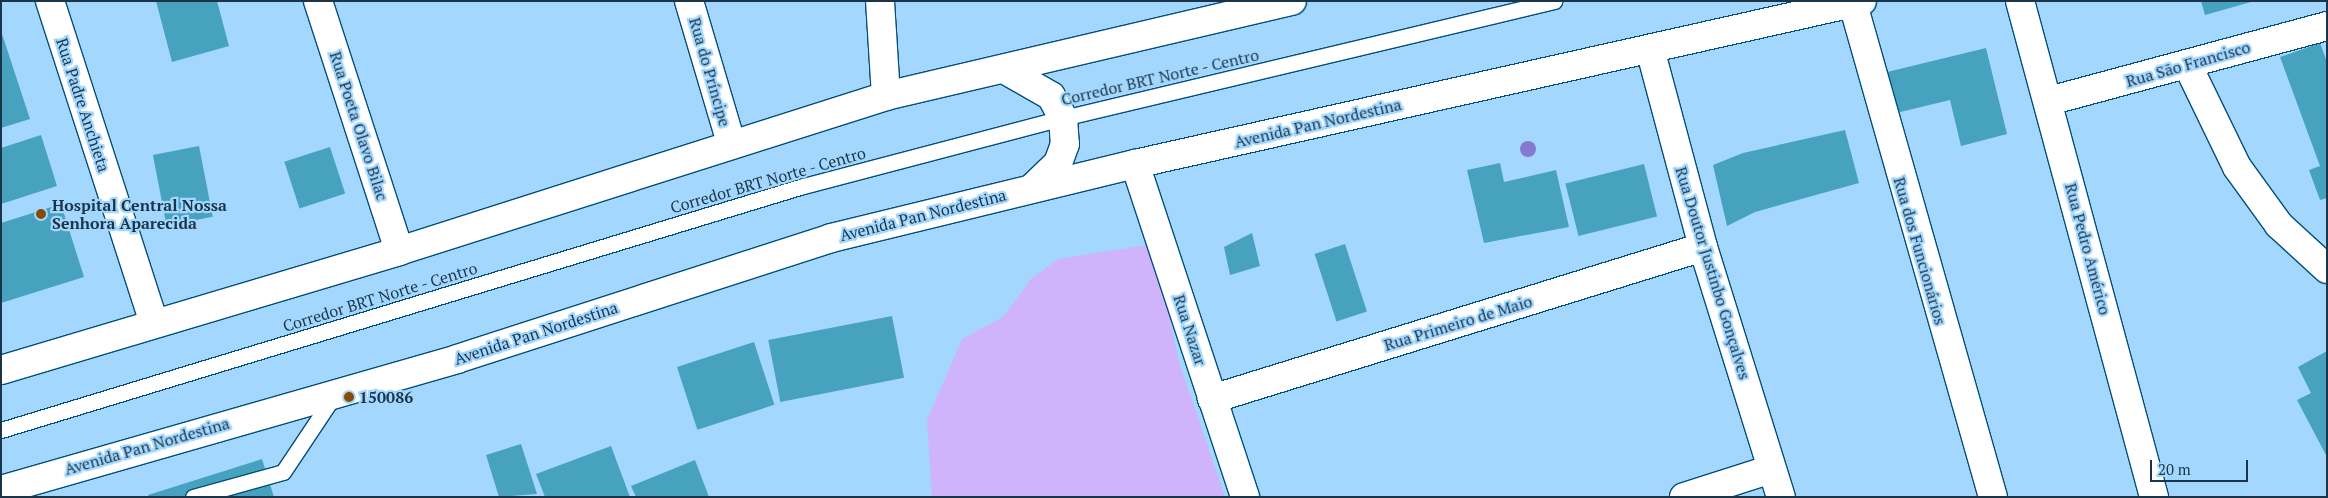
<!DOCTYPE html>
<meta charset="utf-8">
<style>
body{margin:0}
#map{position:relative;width:2328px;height:498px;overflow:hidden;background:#a3d7fe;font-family:"PT Serif",serif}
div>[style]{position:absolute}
.green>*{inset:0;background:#cfb3fb}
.building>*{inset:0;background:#47a2bf;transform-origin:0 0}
.roads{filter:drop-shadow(1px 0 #034f7a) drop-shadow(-1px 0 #034f7a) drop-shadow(0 1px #034f7a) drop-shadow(0 -1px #034f7a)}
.service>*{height:15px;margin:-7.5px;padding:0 7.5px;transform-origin:7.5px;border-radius:7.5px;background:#fff}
.minor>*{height:28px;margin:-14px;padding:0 14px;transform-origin:14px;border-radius:14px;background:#fff}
.trunk>*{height:28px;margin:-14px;padding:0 14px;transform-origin:14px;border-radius:14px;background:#fff}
.trees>*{width:16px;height:16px;margin:-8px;border-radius:50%;background:#857ad0}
.dots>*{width:14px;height:14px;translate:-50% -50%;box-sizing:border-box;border:2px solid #a3d7fe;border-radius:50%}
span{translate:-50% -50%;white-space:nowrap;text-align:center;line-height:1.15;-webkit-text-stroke:4.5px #a3d7fe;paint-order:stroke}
.street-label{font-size:16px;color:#1a3549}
.poi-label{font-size:16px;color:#1a3549;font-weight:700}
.left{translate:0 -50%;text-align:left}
.frame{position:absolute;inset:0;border:2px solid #1a3549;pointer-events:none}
.scale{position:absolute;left:2150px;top:460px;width:98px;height:22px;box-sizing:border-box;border:2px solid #1a3549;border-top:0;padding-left:6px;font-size:15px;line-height:18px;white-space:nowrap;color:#1a3549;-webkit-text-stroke:4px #a3d7fe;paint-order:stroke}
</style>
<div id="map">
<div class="green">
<div style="clip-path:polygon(1154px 244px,1179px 362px,1225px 497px,932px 497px,927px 420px,962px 339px,1003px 317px,1031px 279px,1058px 259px)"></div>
</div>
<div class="building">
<div style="clip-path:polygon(156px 1px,217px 1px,229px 46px,172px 62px)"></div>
<div style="clip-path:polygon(2201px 1px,2251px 1px,2251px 2px,2205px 15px)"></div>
<div style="clip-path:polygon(1px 31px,30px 119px,1px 128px)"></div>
<div style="clip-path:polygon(2320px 43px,2327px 62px,2327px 198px,2320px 200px,2309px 170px,2320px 166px,2280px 57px)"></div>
<div style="clip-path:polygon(1986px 48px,2007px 134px,1961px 146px,1950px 100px,1892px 114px,1883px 73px)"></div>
<div style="clip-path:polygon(1845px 130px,1859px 183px,1755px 212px,1727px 226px,1713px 165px,1743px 153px)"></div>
<div style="clip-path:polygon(41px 135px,57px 186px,1px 204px,1px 148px)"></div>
<div style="left:199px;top:146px;width:72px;height:47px;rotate:79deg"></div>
<div style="left:330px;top:147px;width:49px;height:48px;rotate:72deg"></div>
<div style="clip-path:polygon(1500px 163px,1504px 182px,1556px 170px,1569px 227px,1484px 243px,1467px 170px)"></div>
<div style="left:1644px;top:164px;width:54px;height:81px;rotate:76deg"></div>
<div style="clip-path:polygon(61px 204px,84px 277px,1px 303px,1px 223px)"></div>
<div style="clip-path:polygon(1252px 233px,1260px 266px,1230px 275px,1224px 247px)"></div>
<div style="left:1345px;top:244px;width:71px;height:32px;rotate:72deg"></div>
<div style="left:892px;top:316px;width:63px;height:126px;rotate:79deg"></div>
<div style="left:754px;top:342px;width:66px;height:81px;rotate:72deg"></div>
<div style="clip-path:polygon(2327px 351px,2327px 457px,2297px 400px,2311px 393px,2298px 367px)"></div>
<div style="clip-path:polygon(521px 444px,537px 494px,499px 497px,486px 455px)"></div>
<div style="clip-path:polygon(611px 446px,630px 497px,545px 497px,536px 474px)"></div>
<div style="clip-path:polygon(262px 459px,274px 497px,149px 497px,148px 495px)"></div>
<div style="clip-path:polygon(695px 460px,709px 497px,636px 497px,631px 486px)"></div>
</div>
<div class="roads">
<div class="service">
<div style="left:1px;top:430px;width:838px;rotate:-16.92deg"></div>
<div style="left:803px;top:186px;width:269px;rotate:-14.7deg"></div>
<div style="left:1063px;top:118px;width:505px;rotate:-13.4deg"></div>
<div style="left:193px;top:497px;width:93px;rotate:-15.5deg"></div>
<div style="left:283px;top:472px;width:94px;rotate:-56.3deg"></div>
</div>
<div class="minor">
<div style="left:50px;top:1px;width:338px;rotate:72.1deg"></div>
<div style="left:318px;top:1px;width:263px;rotate:72deg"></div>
<div style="left:689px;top:1px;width:148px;rotate:73.5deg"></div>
<div style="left:880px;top:1px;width:95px;rotate:86.4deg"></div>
<div style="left:2020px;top:1px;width:514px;rotate:74.88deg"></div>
<div style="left:1853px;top:4px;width:512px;rotate:74.15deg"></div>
<div style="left:1650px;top:49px;width:205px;rotate:75deg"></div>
<div style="left:1703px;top:247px;width:262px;rotate:72.7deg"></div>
<div style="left:2187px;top:64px;width:114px;rotate:64.1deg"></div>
<div style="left:2237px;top:167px;width:72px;rotate:54.1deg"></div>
<div style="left:2279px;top:225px;width:65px;rotate:42.5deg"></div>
<div style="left:2049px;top:101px;width:288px;rotate:-15.1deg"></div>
<div style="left:1135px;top:164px;width:351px;rotate:71.7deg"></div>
<div style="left:1212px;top:399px;width:514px;rotate:-17.2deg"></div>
<div style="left:1684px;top:497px;width:92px;rotate:-17.7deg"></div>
</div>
<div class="trunk">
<div style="left:1004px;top:69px;width:54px;rotate:29.9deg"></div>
<div style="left:1051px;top:96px;width:25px;rotate:61deg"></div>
<div style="left:1063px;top:118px;width:26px;rotate:86deg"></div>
<div style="left:1065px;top:144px;width:20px;rotate:110deg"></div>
<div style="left:1058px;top:163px;width:37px;rotate:136deg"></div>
<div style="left:1px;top:370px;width:415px;rotate:-16.6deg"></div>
<div style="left:399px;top:251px;width:511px;rotate:-17.65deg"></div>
<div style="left:886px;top:96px;width:417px;rotate:-13.2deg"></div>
<div style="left:1px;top:490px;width:474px;rotate:-16deg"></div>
<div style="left:457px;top:359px;width:393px;rotate:-17.9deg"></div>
<div style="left:831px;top:238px;width:313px;rotate:-13.7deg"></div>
<div style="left:1135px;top:164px;width:745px;rotate:-12.64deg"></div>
</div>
</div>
<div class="trees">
<div style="left:1528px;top:149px"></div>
</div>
<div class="dots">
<div style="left:41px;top:214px;background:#874c04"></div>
<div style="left:349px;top:397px;background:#874c04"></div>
</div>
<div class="street-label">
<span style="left:2188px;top:64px;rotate:-16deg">Rua São Francisco</span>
<span style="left:710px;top:72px;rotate:74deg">Rua do Príncipe</span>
<span style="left:1160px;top:77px;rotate:-13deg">Corredor BRT Norte - Centro</span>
<span style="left:83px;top:105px;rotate:72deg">Rua Padre Anchieta</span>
<span style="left:1318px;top:123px;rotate:-13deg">Avenida Pan Nordestina</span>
<span style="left:359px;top:126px;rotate:72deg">Rua Poeta Olavo Bilac</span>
<span style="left:768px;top:180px;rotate:-16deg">Corredor BRT Norte - Centro</span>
<span style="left:923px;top:215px;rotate:-14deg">Avenida Pan Nordestina</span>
<span style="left:2088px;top:249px;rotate:75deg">Rua Pedro Américo</span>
<span style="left:1920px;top:251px;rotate:74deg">Rua dos Funcionários</span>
<span style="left:1713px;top:273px;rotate:73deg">Rua Doutor Justinbo Gonçalves</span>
<span style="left:380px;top:297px;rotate:-17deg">Corredor BRT Norte - Centro</span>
<span style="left:1458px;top:323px;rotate:-17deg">Rua Primeiro de Maio</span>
<span style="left:1190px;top:330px;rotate:72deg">Rua Nazar</span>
<span style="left:536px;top:333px;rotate:-18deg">Avenida Pan Nordestina</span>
<span style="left:147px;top:446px;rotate:-16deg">Avenida Pan Nordestina</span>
</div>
<div class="poi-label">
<span class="left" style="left:52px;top:214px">Hospital Central Nossa<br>Senhora Aparecida</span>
<span class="left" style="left:359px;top:397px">150086</span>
</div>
<div class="frame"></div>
<div class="scale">20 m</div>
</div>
